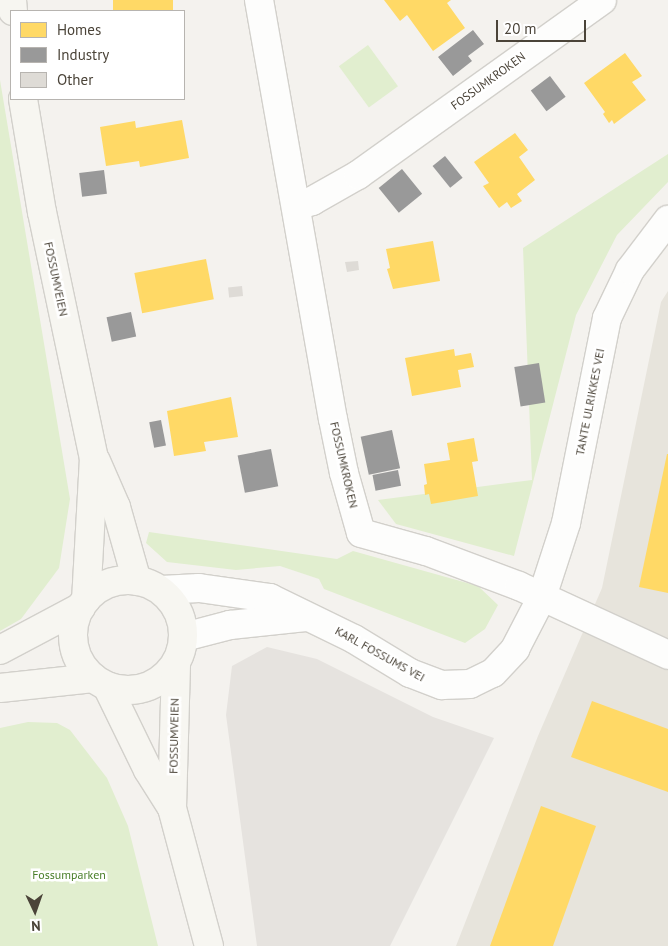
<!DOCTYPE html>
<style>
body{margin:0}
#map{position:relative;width:668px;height:946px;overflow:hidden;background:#f4f2ee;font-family:"PT Sans",sans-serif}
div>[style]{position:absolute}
.residential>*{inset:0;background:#e7e4dc}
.green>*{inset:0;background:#e1eecf;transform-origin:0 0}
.parking>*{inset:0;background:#e6e3df}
.homes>*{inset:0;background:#ffd966;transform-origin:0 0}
.industry>*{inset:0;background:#999;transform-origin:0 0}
.building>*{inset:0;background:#dedbd6;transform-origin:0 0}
.roads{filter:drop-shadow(1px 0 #d2d0cb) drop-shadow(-1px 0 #d2d0cb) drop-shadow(0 1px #d2d0cb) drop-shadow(0 -1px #d2d0cb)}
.street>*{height:28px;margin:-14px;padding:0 14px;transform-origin:14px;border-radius:14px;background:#fdfdfc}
.secondary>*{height:28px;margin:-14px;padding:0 14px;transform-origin:14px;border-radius:14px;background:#f7f6f1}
.secondary>.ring{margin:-14px;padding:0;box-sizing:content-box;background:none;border:28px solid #f7f6f1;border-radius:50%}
span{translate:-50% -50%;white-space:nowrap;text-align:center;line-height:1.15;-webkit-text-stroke:5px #fff;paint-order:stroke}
.street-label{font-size:12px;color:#4b4439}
.park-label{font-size:12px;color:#4a7f2a}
.legend{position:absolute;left:10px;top:10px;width:175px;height:90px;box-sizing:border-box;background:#fff;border:1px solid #b7b4b0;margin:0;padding:6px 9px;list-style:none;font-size:15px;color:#4b4439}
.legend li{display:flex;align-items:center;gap:10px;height:25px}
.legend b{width:25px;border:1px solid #b7b4b0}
.north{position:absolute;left:10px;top:886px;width:50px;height:50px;-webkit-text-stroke:4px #fff;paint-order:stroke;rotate:177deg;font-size:14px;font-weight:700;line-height:20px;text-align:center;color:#4b4439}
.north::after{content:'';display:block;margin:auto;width:18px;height:22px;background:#4b4439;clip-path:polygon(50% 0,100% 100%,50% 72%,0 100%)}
.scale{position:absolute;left:496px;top:20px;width:90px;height:22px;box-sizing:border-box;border:2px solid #4b4439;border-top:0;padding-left:6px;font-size:15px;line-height:18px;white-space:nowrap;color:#4b4439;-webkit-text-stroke:4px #fff;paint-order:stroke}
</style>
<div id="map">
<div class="residential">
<div style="clip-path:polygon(668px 291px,668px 946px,456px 946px,538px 736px,602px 588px,661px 302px)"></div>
</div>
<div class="green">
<div style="left:368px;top:45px;width:51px;height:36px;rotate:54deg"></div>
<div style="clip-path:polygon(0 80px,70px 499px,59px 568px,21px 619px,0 631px)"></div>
<div style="clip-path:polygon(668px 154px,668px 182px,617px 235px,576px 315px,514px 556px,396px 524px,378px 500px,532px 480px,523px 248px)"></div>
<div style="clip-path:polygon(149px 532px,337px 559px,353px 551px,478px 586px,498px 605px,485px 629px,465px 643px,324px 589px,319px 579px,280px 566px,236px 570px,167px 562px,146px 543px)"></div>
<div style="clip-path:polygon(28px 722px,57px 723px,70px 730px,107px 778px,128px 826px,158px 946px,0 946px,0 728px)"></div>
</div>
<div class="parking">
<div style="clip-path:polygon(267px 647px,317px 659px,433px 717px,494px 738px,390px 946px,257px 946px,226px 715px,232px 666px)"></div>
</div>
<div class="homes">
<div style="left:113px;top:0;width:60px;height:11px"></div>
<div style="clip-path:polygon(384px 0,451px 0,447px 3px,465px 28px,433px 51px,407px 15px,400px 21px)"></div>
<div style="clip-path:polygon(625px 53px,642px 76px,632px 82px,646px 100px,614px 124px,612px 120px,609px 123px,603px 114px,605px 112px,584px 83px)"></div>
<div style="clip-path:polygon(182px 120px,189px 158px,140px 167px,139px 161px,106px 166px,100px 127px,135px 121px,136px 128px)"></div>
<div style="clip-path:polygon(515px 133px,528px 150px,519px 157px,535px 180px,517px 194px,522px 201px,511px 208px,507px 202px,499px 208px,483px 186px,489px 183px,474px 162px)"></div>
<div style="clip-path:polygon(433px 241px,440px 281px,393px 289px,387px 269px,390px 268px,386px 249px)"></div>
<div style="left:206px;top:259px;width:41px;height:73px;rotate:79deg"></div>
<div style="clip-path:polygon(454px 349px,455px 356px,471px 353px,474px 367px,458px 370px,461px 387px,412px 396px,405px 358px)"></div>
<div style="clip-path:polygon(231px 397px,238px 437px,204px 442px,206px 451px,174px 456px,167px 411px)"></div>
<div style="clip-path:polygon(474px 438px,478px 461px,472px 462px,478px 496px,431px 504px,429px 494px,425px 495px,424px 485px,427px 484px,424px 464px,450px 460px,447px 443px)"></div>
<div style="clip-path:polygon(667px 454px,668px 454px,668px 593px,639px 587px)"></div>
<div style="clip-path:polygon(592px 701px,668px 729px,668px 792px,571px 757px)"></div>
<div style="clip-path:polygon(541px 806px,596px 826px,553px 946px,490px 946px)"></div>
</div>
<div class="industry">
<div style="clip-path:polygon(473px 30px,484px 44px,468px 56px,472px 61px,453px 76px,438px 57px)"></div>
<div style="left:550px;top:76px;width:26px;height:24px;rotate:53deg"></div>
<div style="left:445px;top:156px;width:28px;height:16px;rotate:51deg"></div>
<div style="left:402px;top:169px;width:32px;height:30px;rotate:51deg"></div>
<div style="left:104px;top:170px;width:24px;height:25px;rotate:83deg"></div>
<div style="left:131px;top:312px;width:25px;height:25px;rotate:78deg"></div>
<div style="left:539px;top:363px;width:40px;height:25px;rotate:81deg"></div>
<div style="left:161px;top:420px;width:26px;height:12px;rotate:79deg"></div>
<div style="left:392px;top:430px;width:39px;height:32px;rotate:78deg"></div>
<div style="left:271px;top:449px;width:38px;height:34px;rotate:79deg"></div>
<div style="left:398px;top:470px;width:16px;height:26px;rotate:79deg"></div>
</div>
<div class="building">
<div style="clip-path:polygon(358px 261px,359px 270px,347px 272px,345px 262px)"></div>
<div style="left:242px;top:286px;width:10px;height:14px;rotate:84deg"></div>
</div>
<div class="roads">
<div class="street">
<div style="left:259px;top:0;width:425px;rotate:80deg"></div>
<div style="left:333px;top:419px;width:55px;rotate:78.5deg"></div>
<div style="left:344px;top:473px;width:62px;rotate:74.2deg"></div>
<div style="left:361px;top:533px;width:67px;rotate:15.5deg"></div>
<div style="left:426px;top:551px;width:99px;rotate:20.6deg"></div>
<div style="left:519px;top:586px;width:164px;rotate:24.8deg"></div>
<div style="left:297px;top:206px;width:16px;rotate:-18deg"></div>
<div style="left:312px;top:201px;width:53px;rotate:-29.5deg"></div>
<div style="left:358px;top:175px;width:300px;rotate:-35.6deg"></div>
<div style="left:161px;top:590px;width:38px;rotate:-3deg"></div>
<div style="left:199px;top:588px;width:72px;rotate:8deg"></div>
<div style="left:270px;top:598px;width:93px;rotate:26deg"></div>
<div style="left:354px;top:639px;width:66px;rotate:31.3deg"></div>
<div style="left:410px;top:673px;width:34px;rotate:21deg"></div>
<div style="left:442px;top:685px;width:28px;rotate:-2deg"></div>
<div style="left:470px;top:684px;width:25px;rotate:-26deg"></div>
<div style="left:493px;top:673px;width:33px;rotate:-47deg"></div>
<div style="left:515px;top:649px;width:59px;rotate:-62.6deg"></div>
<div style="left:542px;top:597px;width:78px;rotate:-72deg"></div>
<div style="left:566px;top:523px;width:209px;rotate:-78.7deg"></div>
<div style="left:607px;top:318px;width:53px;rotate:-64.4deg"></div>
<div style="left:630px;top:270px;width:63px;rotate:-52.8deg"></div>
<div style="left:184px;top:637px;width:48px;rotate:-14.6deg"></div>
<div style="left:230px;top:625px;width:76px;rotate:-6deg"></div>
</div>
<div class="secondary">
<div style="left:12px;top:0;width:11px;rotate:85deg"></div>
<div style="left:23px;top:99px;width:115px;rotate:80.5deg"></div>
<div style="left:42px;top:212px;width:251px;rotate:78.1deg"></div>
<div style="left:94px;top:458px;width:142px;rotate:93.2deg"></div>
<div style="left:96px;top:461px;width:50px;rotate:66.5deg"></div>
<div style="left:116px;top:507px;width:77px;rotate:74.2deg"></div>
<div class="ring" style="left:73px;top:580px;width:82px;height:82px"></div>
<div style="left:0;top:650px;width:92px;rotate:-28deg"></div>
<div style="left:107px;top:686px;width:93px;rotate:64deg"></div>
<div style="left:148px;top:770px;width:45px;rotate:57.7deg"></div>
<div style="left:172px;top:808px;width:143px;rotate:75deg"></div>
<div style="left:0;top:688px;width:94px;rotate:-6.1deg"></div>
<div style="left:172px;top:808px;width:144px;rotate:-88.4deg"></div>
</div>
</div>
<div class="street-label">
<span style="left:488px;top:81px;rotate:-36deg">FOSSUMKROKEN</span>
<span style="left:56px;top:279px;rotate:78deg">FOSSUMVEIEN</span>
<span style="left:590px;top:402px;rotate:-79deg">TANTE ULRIKKES VEI</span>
<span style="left:344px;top:465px;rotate:77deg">FOSSUMKROKEN</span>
<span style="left:380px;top:654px;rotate:29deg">KARL FOSSUMS VEI</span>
<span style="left:174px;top:736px;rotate:-89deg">FOSSUMVEIEN</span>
</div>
<div class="park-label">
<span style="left:69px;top:875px">Fossumparken</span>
</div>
<ul class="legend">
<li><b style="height:14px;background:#ffd966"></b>Homes</li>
<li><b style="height:14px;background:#999"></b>Industry</li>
<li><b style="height:14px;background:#dedbd6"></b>Other</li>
</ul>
<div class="north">N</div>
<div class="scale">20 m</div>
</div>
